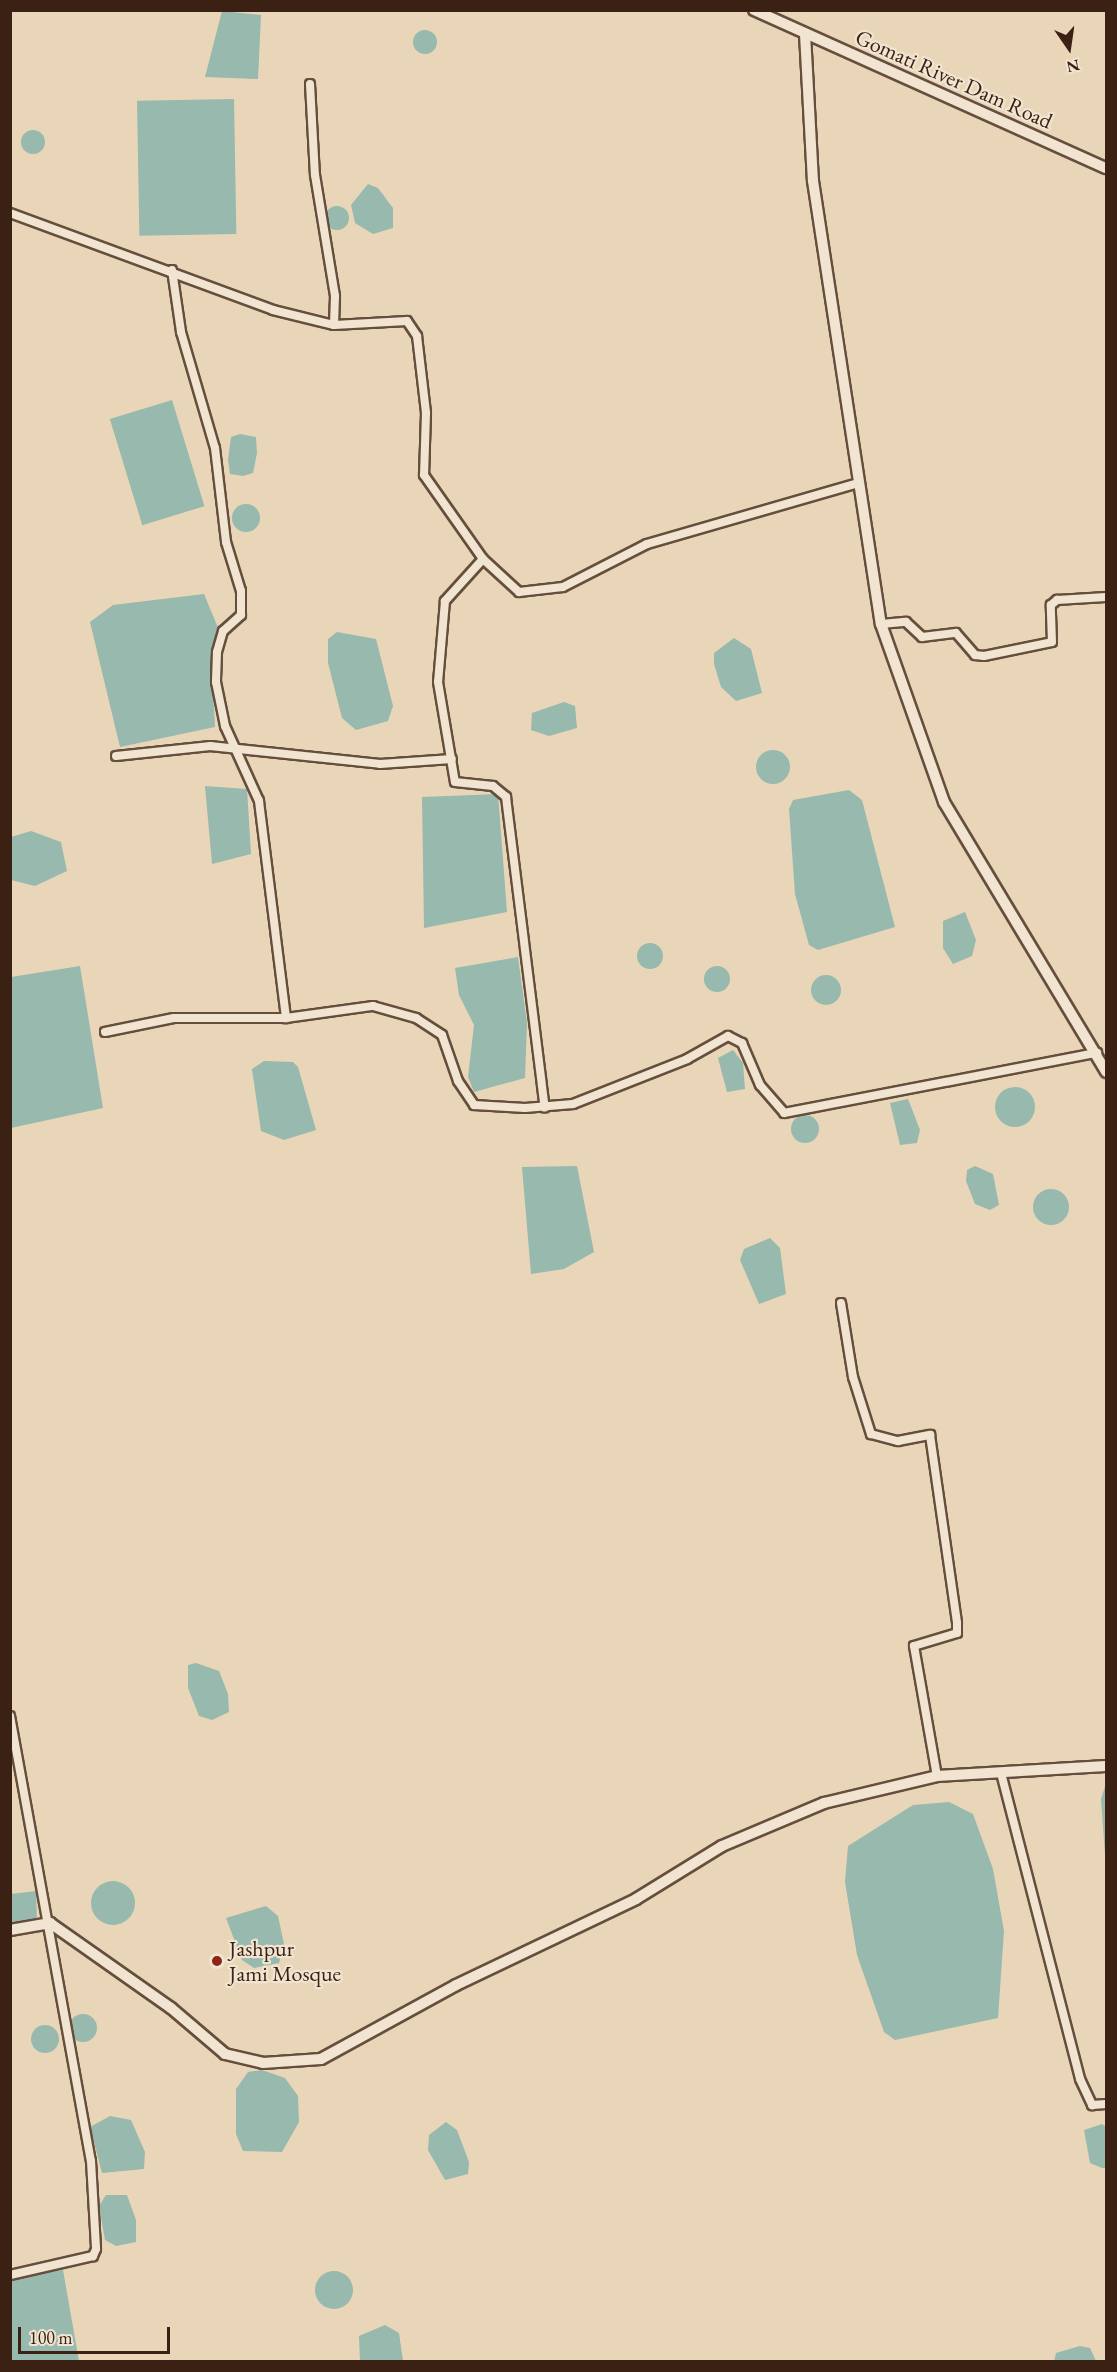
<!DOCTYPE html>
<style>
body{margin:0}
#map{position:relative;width:1117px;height:2372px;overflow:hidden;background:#e9d6b8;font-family:"EB Garamond",serif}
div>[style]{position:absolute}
.water>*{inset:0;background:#97b9ae;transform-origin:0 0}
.round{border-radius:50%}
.roads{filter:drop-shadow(2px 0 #664e3d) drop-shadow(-2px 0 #664e3d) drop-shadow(0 2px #664e3d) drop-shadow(0 -2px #664e3d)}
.minor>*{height:8px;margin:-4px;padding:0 4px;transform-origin:4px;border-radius:4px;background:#f1e4d1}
.tertiary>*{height:10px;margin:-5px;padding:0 5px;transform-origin:5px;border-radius:5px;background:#f1e4d1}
.secondary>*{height:10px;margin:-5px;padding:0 5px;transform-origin:5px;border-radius:5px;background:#f1e4d1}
.dots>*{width:16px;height:16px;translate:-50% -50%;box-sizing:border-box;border:3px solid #f1e4d1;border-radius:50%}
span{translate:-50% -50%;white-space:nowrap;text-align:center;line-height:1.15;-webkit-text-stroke:4.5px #f1e4d1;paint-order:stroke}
.street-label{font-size:22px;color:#3a2114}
.poi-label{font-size:22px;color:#3a2114}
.left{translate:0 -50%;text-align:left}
.frame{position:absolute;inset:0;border:12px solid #3a2114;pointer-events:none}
.north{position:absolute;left:1039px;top:18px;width:60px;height:60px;-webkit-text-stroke:4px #f1e4d1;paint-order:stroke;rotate:167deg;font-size:16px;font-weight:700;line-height:24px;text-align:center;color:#3a2114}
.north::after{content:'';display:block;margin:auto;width:21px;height:27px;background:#3a2114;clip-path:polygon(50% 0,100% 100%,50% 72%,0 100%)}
.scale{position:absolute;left:18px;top:2327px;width:152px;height:27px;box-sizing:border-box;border:3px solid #3a2114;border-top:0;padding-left:8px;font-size:18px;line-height:21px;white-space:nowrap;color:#3a2114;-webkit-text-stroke:4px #f1e4d1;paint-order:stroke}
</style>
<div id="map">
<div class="water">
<div style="clip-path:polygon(222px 11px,261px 15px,258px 79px,205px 77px)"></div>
<div class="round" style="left:413px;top:30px;width:24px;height:24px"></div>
<div style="left:234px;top:99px;width:135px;height:97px;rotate:89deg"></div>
<div class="round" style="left:21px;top:130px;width:24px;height:24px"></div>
<div style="clip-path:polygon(368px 184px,378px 188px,393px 208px,393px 228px,373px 234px,355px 223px,351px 205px)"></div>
<div class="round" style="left:325px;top:206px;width:24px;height:24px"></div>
<div style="left:172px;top:400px;width:111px;height:65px;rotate:73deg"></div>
<div style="clip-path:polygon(240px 434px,256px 437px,257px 453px,253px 473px,243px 476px,230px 474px,228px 460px,231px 437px)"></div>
<div class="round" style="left:232px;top:504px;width:28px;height:28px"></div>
<div style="clip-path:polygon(204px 594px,219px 630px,211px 652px,215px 727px,120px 747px,90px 622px,113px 605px)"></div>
<div style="clip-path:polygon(337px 632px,376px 639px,393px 706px,388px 721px,356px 730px,342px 718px,328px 663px,328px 639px)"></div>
<div style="clip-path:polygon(734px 638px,751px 649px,762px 693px,736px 701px,721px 687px,714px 664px,714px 653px)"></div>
<div style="clip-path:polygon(564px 702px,575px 706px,577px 728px,549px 736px,531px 730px,532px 713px)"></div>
<div class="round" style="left:756px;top:750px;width:34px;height:34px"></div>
<div style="clip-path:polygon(205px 786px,247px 789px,251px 854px,212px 864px)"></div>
<div style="clip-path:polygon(849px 790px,862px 800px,895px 927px,818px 950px,809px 945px,795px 894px,789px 809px,793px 800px)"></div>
<div style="clip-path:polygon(498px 794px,507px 912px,424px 928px,422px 797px)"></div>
<div style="clip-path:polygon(31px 831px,61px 842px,67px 871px,35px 886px,11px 880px,11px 837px)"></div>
<div style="clip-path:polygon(965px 912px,976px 940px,972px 956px,953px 964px,943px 948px,943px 921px)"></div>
<div class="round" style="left:637px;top:943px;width:26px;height:26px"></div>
<div style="clip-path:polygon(518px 957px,527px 1023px,525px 1078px,474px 1092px,468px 1077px,474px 1025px,459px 995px,455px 968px)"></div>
<div class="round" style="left:704px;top:966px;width:26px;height:26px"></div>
<div style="clip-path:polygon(80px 966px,103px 1108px,11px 1128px,11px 977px)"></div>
<div class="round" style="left:811px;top:975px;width:30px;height:30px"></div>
<div style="clip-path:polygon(733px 1050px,743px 1063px,745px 1089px,727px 1092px,718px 1058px)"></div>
<div style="clip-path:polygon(264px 1061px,293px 1062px,298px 1067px,316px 1130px,284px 1140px,261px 1131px,252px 1069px)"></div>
<div class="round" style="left:995px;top:1087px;width:40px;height:40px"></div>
<div style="clip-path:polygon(908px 1099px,920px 1130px,917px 1143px,900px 1145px,890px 1103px)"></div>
<div class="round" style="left:791px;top:1115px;width:28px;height:28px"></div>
<div style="clip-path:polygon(577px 1166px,594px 1252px,564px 1269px,531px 1274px,522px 1167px)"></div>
<div style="clip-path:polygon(975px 1166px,993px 1174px,999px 1205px,990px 1210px,975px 1204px,966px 1181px,967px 1170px)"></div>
<div class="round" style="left:1033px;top:1189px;width:36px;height:36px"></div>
<div style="clip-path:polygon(770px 1238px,780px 1248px,786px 1294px,759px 1304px,740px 1260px,744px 1249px)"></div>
<div style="clip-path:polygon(196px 1663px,219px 1671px,228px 1694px,229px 1712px,212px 1720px,199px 1716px,188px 1688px,188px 1665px)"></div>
<div style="clip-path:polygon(1106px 1783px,1106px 1869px,1101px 1799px)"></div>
<div style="clip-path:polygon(949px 1802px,973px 1814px,993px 1869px,1004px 1931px,998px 2018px,895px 2040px,884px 2032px,857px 1955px,845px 1882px,848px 1846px,913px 1805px)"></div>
<div class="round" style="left:91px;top:1881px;width:44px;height:44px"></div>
<div style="clip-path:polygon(36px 1891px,37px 1921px,11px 1926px,11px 1894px)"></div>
<div style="clip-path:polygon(266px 1906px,278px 1916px,284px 1944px,279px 1963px,254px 1968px,242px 1960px,226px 1918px)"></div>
<div class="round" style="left:69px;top:2014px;width:28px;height:28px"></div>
<div class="round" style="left:31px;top:2025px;width:28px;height:28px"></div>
<div style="clip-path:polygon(262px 2070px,285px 2078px,298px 2096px,299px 2122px,282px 2152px,243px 2151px,236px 2134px,236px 2089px,248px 2072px)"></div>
<div style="clip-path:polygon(110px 2116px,131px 2120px,145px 2152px,144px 2169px,102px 2173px,90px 2127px)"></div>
<div style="clip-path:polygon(446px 2122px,457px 2130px,469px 2162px,468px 2174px,445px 2180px,428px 2150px,429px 2135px)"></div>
<div style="clip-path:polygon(1102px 2124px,1106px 2127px,1106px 2168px,1102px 2168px,1090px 2163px,1084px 2130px)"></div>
<div style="clip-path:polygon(106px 2195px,127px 2195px,136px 2220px,136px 2242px,116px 2246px,105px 2240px,99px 2206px)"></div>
<div style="clip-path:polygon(63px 2270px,79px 2361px,11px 2361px,10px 2278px)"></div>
<div class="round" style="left:315px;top:2271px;width:38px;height:38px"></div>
<div style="clip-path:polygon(385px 2325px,399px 2333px,403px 2361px,360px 2361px,359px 2336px)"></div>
<div style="clip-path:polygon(1080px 2346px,1090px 2348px,1096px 2361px,1054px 2361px,1056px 2353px)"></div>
</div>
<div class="roads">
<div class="minor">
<div style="left:310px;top:84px;width:91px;rotate:86.9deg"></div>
<div style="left:315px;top:175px;width:123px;rotate:80.6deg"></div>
<div style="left:335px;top:296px;width:29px;rotate:92deg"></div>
<div style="left:10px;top:213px;width:280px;rotate:20.2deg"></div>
<div style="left:273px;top:310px;width:63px;rotate:13.8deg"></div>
<div style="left:334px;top:325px;width:73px;rotate:-3.1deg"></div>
<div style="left:407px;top:321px;width:18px;rotate:56deg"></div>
<div style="left:417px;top:336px;width:78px;rotate:83.3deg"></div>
<div style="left:426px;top:413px;width:62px;rotate:91.8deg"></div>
<div style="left:424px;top:475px;width:103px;rotate:54.9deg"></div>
<div style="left:483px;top:559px;width:49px;rotate:42.5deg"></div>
<div style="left:519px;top:592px;width:44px;rotate:-6.5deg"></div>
<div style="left:563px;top:587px;width:94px;rotate:-27.1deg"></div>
<div style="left:647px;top:544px;width:220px;rotate:-16.1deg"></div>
<div style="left:172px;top:270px;width:63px;rotate:81.7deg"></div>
<div style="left:181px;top:332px;width:121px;rotate:73.7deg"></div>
<div style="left:215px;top:448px;width:95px;rotate:83.3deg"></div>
<div style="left:226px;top:542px;width:51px;rotate:73deg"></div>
<div style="left:241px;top:591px;width:24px;rotate:90deg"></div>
<div style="left:241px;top:615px;width:24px;rotate:138deg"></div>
<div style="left:223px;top:631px;width:22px;rotate:106deg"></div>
<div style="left:217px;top:652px;width:30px;rotate:92deg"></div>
<div style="left:216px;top:682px;width:45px;rotate:78.4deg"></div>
<div style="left:225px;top:726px;width:82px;rotate:65.6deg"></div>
<div style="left:259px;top:801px;width:219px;rotate:82.9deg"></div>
<div style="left:483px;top:559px;width:57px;rotate:132.1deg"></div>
<div style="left:445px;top:601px;width:81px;rotate:94.9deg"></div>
<div style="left:438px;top:682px;width:101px;rotate:80.4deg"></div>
<div style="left:455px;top:782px;width:38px;rotate:6deg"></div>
<div style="left:493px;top:786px;width:17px;rotate:40deg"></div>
<div style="left:506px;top:797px;width:313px;rotate:82.9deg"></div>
<div style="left:881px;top:624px;width:25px;rotate:-5deg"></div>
<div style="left:906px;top:622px;width:22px;rotate:43deg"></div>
<div style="left:922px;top:637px;width:34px;rotate:-7deg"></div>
<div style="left:956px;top:633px;width:29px;rotate:49deg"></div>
<div style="left:975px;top:655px;width:9px;rotate:6deg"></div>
<div style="left:984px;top:656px;width:69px;rotate:-11.6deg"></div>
<div style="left:1052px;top:642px;width:37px;rotate:-92deg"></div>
<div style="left:1051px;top:605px;width:8px;rotate:-40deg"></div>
<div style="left:1057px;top:600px;width:49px;rotate:-3.5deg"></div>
<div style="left:116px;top:756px;width:95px;rotate:-6.1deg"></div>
<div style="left:210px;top:746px;width:171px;rotate:6deg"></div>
<div style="left:380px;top:764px;width:72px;rotate:-4deg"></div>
<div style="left:105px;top:1032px;width:70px;rotate:-11.5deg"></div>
<div style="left:174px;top:1018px;width:112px"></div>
<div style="left:286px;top:1018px;width:88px;rotate:-7.9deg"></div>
<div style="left:373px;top:1006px;width:45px;rotate:15.6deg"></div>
<div style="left:416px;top:1018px;width:31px;rotate:33deg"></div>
<div style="left:442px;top:1035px;width:49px;rotate:70.8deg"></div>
<div style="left:458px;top:1081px;width:29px;rotate:56deg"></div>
<div style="left:474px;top:1105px;width:51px;rotate:3.4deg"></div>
<div style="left:525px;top:1108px;width:48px;rotate:-4.8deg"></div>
<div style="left:573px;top:1104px;width:123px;rotate:-21.5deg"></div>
<div style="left:687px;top:1059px;width:47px;rotate:-29.3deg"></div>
<div style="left:728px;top:1036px;width:16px;rotate:27deg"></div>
<div style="left:742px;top:1043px;width:46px;rotate:66.8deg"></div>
<div style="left:760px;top:1085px;width:37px;rotate:49deg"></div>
<div style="left:784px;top:1113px;width:319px;rotate:-10.9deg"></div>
<div style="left:841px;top:1303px;width:75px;rotate:80.8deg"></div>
<div style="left:853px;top:1377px;width:60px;rotate:72.5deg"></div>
<div style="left:871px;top:1434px;width:28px;rotate:15deg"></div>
<div style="left:898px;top:1441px;width:33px;rotate:-11deg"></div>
<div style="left:930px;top:1435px;width:190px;rotate:81.8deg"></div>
<div style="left:957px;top:1623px;width:10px;rotate:90deg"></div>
<div style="left:957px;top:1633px;width:45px;rotate:163.2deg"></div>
<div style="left:914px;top:1646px;width:132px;rotate:80deg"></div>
<div style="left:10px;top:1716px;width:452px;rotate:79.7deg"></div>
<div style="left:91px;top:2161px;width:88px;rotate:86.7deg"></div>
<div style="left:96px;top:2249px;width:8px;rotate:113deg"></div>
<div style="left:93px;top:2256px;width:85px;rotate:167.1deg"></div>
<div style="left:1001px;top:1773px;width:316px;rotate:75.5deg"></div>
<div style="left:1080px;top:2079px;width:29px;rotate:65deg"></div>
<div style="left:1092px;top:2105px;width:14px;rotate:-4deg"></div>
</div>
<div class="tertiary">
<div style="left:805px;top:34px;width:147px;rotate:86.9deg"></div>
<div style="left:813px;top:181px;width:448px;rotate:81.3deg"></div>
<div style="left:881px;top:624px;width:189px;rotate:70.5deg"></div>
<div style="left:944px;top:802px;width:315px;rotate:59deg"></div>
<div style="left:10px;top:1930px;width:41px;rotate:-9.9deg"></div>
<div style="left:50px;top:1923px;width:148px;rotate:35.1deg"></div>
<div style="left:171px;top:2008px;width:71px;rotate:40.4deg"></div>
<div style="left:225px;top:2054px;width:39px;rotate:13deg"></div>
<div style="left:263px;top:2063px;width:58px;rotate:-3.9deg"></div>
<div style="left:321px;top:2059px;width:154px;rotate:-28.7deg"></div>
<div style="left:456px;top:1985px;width:199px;rotate:-25.5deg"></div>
<div style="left:636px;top:1899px;width:101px;rotate:-31.6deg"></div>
<div style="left:722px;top:1846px;width:111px;rotate:-22.9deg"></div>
<div style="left:824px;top:1803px;width:116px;rotate:-13.4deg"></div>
<div style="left:937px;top:1776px;width:169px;rotate:-3.4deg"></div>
</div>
<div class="secondary">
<div style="left:754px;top:10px;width:386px;rotate:24.2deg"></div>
</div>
</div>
<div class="dots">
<div style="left:217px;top:1961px;background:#8f2418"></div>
</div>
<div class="street-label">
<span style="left:954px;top:79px;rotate:24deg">Gomati River Dam Road</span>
</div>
<div class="poi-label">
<span class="left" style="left:229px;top:1961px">Jashpur<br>Jami Mosque</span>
</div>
<div class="frame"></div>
<div class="north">N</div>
<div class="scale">100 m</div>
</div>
